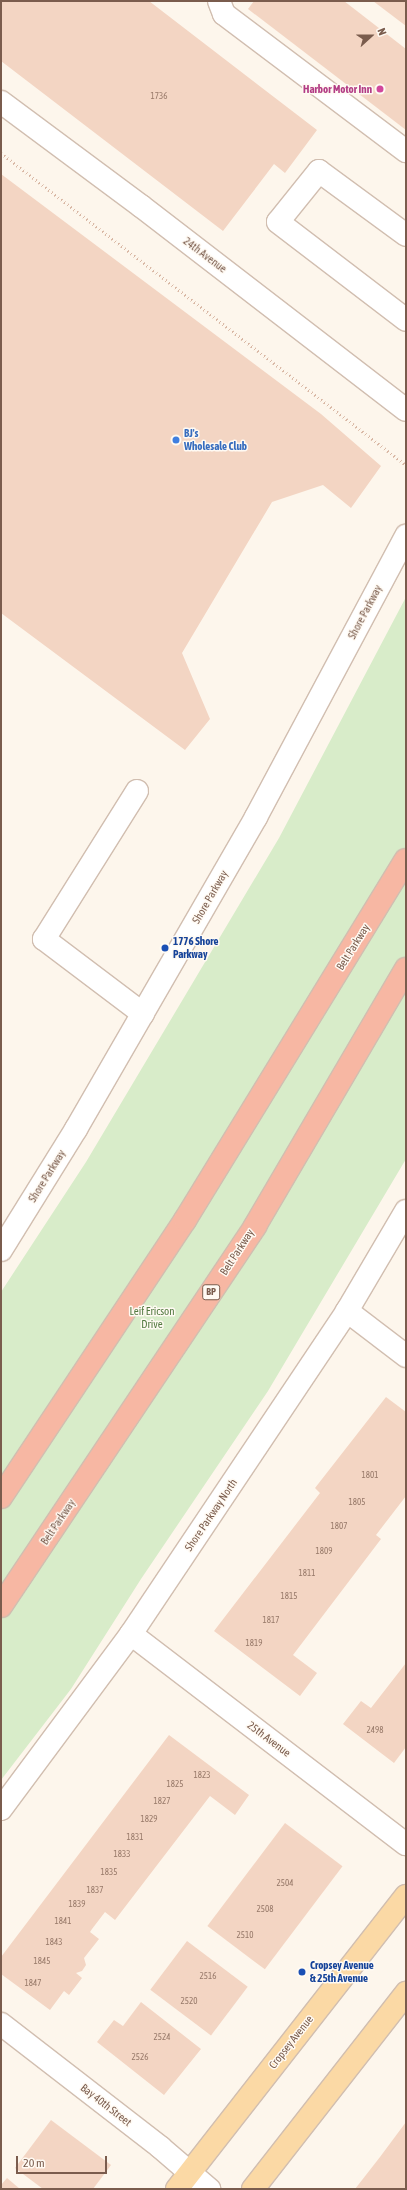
<!DOCTYPE html>
<style>
body{margin:0}
#map{position:relative;width:407px;height:2190px;overflow:hidden;background:#fdf6ec;font-family:"Asap Condensed",sans-serif}
div>[style]{position:absolute}
.green>*{inset:0;background:#d8ecc9}
.building>*{inset:0;background:#f3d5c3;transform-origin:0 0}
.path>*{height:2.5px;margin-top:-1.25px;transform-origin:0;background:repeating-linear-gradient(90deg,#d9b8a5 0 1px,transparent 0 4px)}
.roads{filter:drop-shadow(1px 0 #d1beb0) drop-shadow(-1px 0 #d1beb0) drop-shadow(0 1px #d1beb0) drop-shadow(0 -1px #d1beb0)}
.minor>*{height:22px;margin:-11px;padding:0 11px;transform-origin:11px;border-radius:11px;background:#fff}
.major>*{height:22px;margin:-11px;padding:0 11px;transform-origin:11px;border-radius:11px;background:#fbd9a5}
.highway>*{height:22px;margin:-11px;padding:0 11px;transform-origin:11px;border-radius:11px;background:#f7b7a3}
.dots>*{width:11px;height:11px;translate:-50% -50%;box-sizing:border-box;border:2px solid #fffaf3;border-radius:50%}
span{translate:-50% -50%;white-space:nowrap;text-align:center;line-height:1.15;-webkit-text-stroke:3px #fffaf3;paint-order:stroke}
.number-label{font-size:9px;color:#987a6a}
.number-label span{-webkit-text-stroke-width:0}
.shield-label span{padding:1px 3px;background:#fffaf3;border:1px solid;border-radius:3px;-webkit-text-stroke-width:0}
.shield-label{font-size:10px;color:#7a5c4d;font-weight:700}
.hotel-label{font-size:11px;color:#b23c85;font-weight:700}
.right{translate:-100% -50%;text-align:right}
.street-label{font-size:11px;color:#7a5c4d}
.shop-label{font-size:11px;color:#366cbe;font-weight:700}
.left{translate:0 -50%;text-align:left}
.transit-label{font-size:11px;color:#164399;font-weight:700}
.park-label{font-size:11px;color:#537a41}
.frame{position:absolute;inset:0;border:2px solid #7a5c4d;pointer-events:none}
.north{position:absolute;left:351px;top:16px;width:40px;height:40px;-webkit-text-stroke:3px #fffaf3;paint-order:stroke;rotate:69deg;font-size:11px;font-weight:700;line-height:16px;text-align:center;color:#7a5c4d}
.north::after{content:'';display:block;margin:auto;width:14px;height:18px;background:#7a5c4d;clip-path:polygon(50% 0,100% 100%,50% 72%,0 100%)}
.scale{position:absolute;left:16px;top:2156px;width:91px;height:18px;box-sizing:border-box;border:2px solid #7a5c4d;border-top:0;padding-left:5px;font-size:12px;line-height:14px;white-space:nowrap;color:#7a5c4d;-webkit-text-stroke:3px #fffaf3;paint-order:stroke}
</style>
<div id="map">
<div class="green">
<div style="clip-path:polygon(406px 597px,406px 1159px,268px 1391px,141px 1579px,71px 1689px,1px 1780px,1px 1292px,86px 1162px,279px 838px)"></div>
</div>
<div class="building">
<div style="clip-path:polygon(1px 1px,149px 1px,317px 130px,285px 173px,274px 164px,223px 231px,1px 61px)"></div>
<div style="clip-path:polygon(254px 1px,344px 1px,406px 49px,406px 130px,248px 9px)"></div>
<div style="clip-path:polygon(373px 1px,406px 1px,406px 26px)"></div>
<div style="clip-path:polygon(1px 174px,321px 414px,381px 466px,351px 508px,323px 485px,272px 502px,182px 653px,210px 719px,185px 750px,1px 613px)"></div>
<div style="clip-path:polygon(386px 1397px,406px 1412px,406px 1496px,376px 1535px,381px 1539px,293px 1655px,317px 1673px,300px 1696px,214px 1631px,320px 1493px,315px 1488px)"></div>
<div style="clip-path:polygon(406px 1663px,406px 1747px,394px 1763px,343px 1724px,361px 1701px,371px 1708px)"></div>
<div style="clip-path:polygon(169px 1735px,249px 1795px,235px 1815px,210px 1796px,115px 1920px,105px 1912px,92px 1929px,90px 1932px,99px 1939px,84px 1958px,86px 1965px,82px 1971px,76px 1973px,82px 1978px,69px 1995px,64px 1991px,50px 2010px,1px 1974px,1px 1957px)"></div>
<div style="left:285px;top:1823px;width:72px;height:129px;rotate:37deg"></div>
<div style="left:187px;top:1941px;width:76px;height:61px;rotate:37deg"></div>
<div style="clip-path:polygon(141px 2002px,201px 2049px,164px 2095px,97px 2042px,114px 2020px,123px 2026px)"></div>
<div style="clip-path:polygon(51px 2120px,111px 2165px,93px 2189px,43px 2189px,15px 2168px)"></div>
<div style="clip-path:polygon(406px 2122px,406px 2189px,355px 2189px,380px 2157px)"></div>
<div style="clip-path:polygon(7px 2178px,20px 2189px,1px 2189px,1px 2185px)"></div>
</div>
<div class="path">
<div style="left:1px;top:153px;width:511px;rotate:37.61deg"></div>
</div>
<div class="roads">
<div class="minor">
<div style="left:219px;top:1px;width:14px;rotate:69deg"></div>
<div style="left:224px;top:14px;width:228px;rotate:37deg"></div>
<div style="left:1px;top:102px;width:174px;rotate:36.6deg"></div>
<div style="left:141px;top:206px;width:334px;rotate:37.6deg"></div>
<div style="left:406px;top:235px;width:108px;rotate:-143.7deg"></div>
<div style="left:319px;top:171px;width:65px;rotate:128.8deg"></div>
<div style="left:278px;top:222px;width:161px;rotate:37.4deg"></div>
<div style="left:137px;top:791px;width:175px;rotate:122.1deg"></div>
<div style="left:44px;top:939px;width:124px;rotate:37.1deg"></div>
<div style="left:1px;top:1250px;width:142px;rotate:-58.2deg"></div>
<div style="left:76px;top:1129px;width:360px;rotate:-60deg"></div>
<div style="left:256px;top:817px;width:319px;rotate:-61.9deg"></div>
<div style="left:347px;top:1311px;width:74px;rotate:37.3deg"></div>
<div style="left:131px;top:1634px;width:346px;rotate:37.4deg"></div>
<div style="left:1px;top:1809px;width:218px;rotate:-53.4deg"></div>
<div style="left:131px;top:1634px;width:389px;rotate:-56.2deg"></div>
<div style="left:347px;top:1311px;width:116px;rotate:-59.5deg"></div>
<div style="left:1px;top:2024px;width:201px;rotate:37.7deg"></div>
<div style="left:160px;top:2147px;width:65px;rotate:40.6deg"></div>
</div>
<div class="major">
<div style="left:177px;top:2189px;width:372px;rotate:-52deg"></div>
<div style="left:253px;top:2189px;width:249px;rotate:-52deg"></div>
</div>
<div class="highway">
<div style="left:1px;top:1497px;width:333px;rotate:-56.4deg"></div>
<div style="left:185px;top:1220px;width:422px;rotate:-58.5deg"></div>
<div style="left:1px;top:1606px;width:457px;rotate:-56.2deg"></div>
<div style="left:255px;top:1226px;width:298px;rotate:-59.6deg"></div>
</div>
</div>
<div class="dots">
<div style="left:380px;top:89px;background:#d1479c"></div>
<div style="left:176px;top:440px;background:#3f7fe0"></div>
<div style="left:165px;top:948px;background:#1a4fb4"></div>
<div style="left:302px;top:1972px;background:#1a4fb4"></div>
</div>
<div class="number-label">
<span style="left:159px;top:96px">1736</span>
<span style="left:370px;top:1475px">1801</span>
<span style="left:357px;top:1502px">1805</span>
<span style="left:339px;top:1526px">1807</span>
<span style="left:324px;top:1551px">1809</span>
<span style="left:307px;top:1573px">1811</span>
<span style="left:289px;top:1596px">1815</span>
<span style="left:271px;top:1620px">1817</span>
<span style="left:254px;top:1643px">1819</span>
<span style="left:375px;top:1730px">2498</span>
<span style="left:202px;top:1775px">1823</span>
<span style="left:175px;top:1784px">1825</span>
<span style="left:162px;top:1801px">1827</span>
<span style="left:149px;top:1819px">1829</span>
<span style="left:135px;top:1837px">1831</span>
<span style="left:122px;top:1854px">1833</span>
<span style="left:109px;top:1872px">1835</span>
<span style="left:285px;top:1883px">2504</span>
<span style="left:95px;top:1890px">1837</span>
<span style="left:77px;top:1904px">1839</span>
<span style="left:265px;top:1909px">2508</span>
<span style="left:63px;top:1921px">1841</span>
<span style="left:245px;top:1935px">2510</span>
<span style="left:54px;top:1942px">1843</span>
<span style="left:42px;top:1961px">1845</span>
<span style="left:208px;top:1976px">2516</span>
<span style="left:33px;top:1983px">1847</span>
<span style="left:189px;top:2001px">2520</span>
<span style="left:162px;top:2037px">2524</span>
<span style="left:140px;top:2057px">2526</span>
</div>
<div class="shield-label">
<span style="left:211px;top:1292px">BP</span>
</div>
<div class="hotel-label">
<span class="right" style="left:372px;top:89px">Harbor Motor Inn</span>
</div>
<div class="street-label">
<span style="left:205px;top:255px;rotate:37deg">24th Avenue</span>
<span style="left:365px;top:612px;rotate:-62deg">Shore Parkway</span>
<span style="left:210px;top:897px;rotate:-60deg">Shore Parkway</span>
<span style="left:353px;top:947px;rotate:-58deg">Belt Parkway</span>
<span style="left:47px;top:1176px;rotate:-58deg">Shore Parkway</span>
<span style="left:237px;top:1252px;rotate:-57deg">Belt Parkway</span>
<span style="left:211px;top:1515px;rotate:-56deg">Shore Parkway North</span>
<span style="left:58px;top:1522px;rotate:-56deg">Belt Parkway</span>
<span style="left:269px;top:1739px;rotate:37deg">25th Avenue</span>
<span style="left:291px;top:2042px;rotate:-52deg">Cropsey Avenue</span>
<span style="left:106px;top:2105px;rotate:38deg">Bay 40th Street</span>
</div>
<div class="shop-label">
<span class="left" style="left:184px;top:440px">BJ's<br>Wholesale Club</span>
</div>
<div class="transit-label">
<span class="left" style="left:173px;top:948px">1776 Shore<br>Parkway</span>
<span class="left" style="left:310px;top:1972px">Cropsey Avenue<br>&amp; 25th Avenue</span>
</div>
<div class="park-label">
<span style="left:152px;top:1318px">Leif Ericson<br>Drive</span>
</div>
<div class="frame"></div>
<div class="north">N</div>
<div class="scale">20 m</div>
</div>
